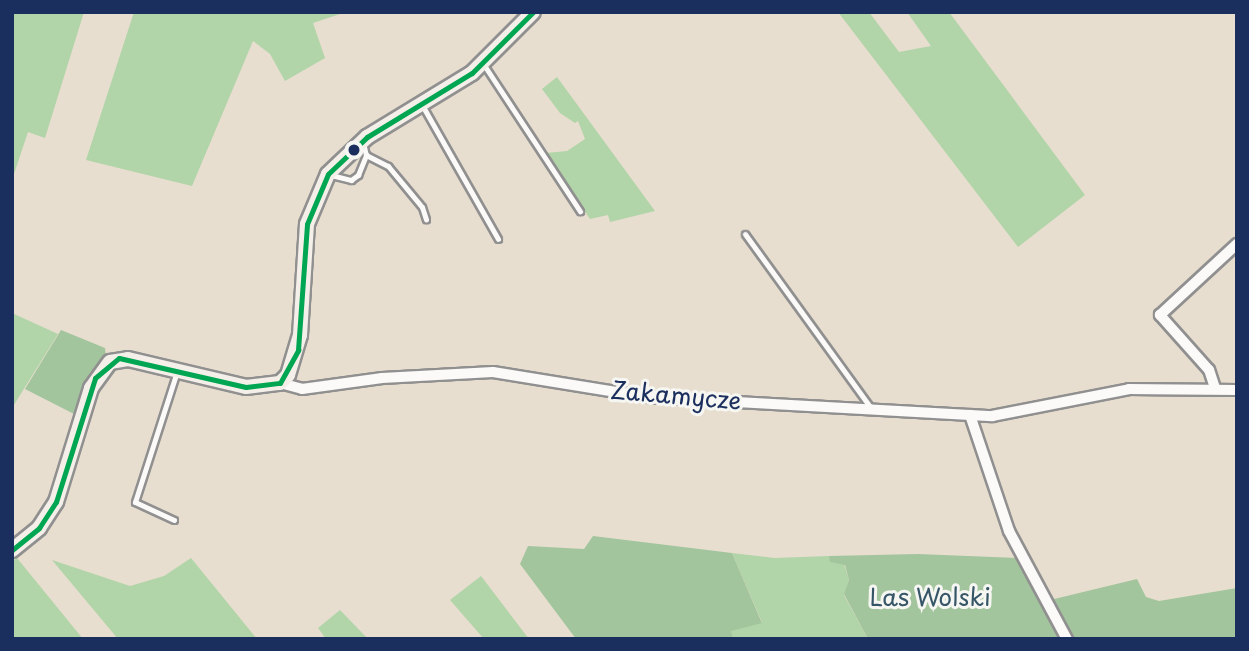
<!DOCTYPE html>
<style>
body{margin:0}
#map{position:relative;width:1249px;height:651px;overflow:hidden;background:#e7decf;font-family:"Playpen Sans",sans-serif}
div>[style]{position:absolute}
.green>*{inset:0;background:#b1d4a8}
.forest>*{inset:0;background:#a3c59d}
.roads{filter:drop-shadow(2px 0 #919090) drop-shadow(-2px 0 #919090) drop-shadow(0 2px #919090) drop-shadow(0 -2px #919090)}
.lane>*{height:5px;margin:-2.5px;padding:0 2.5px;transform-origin:2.5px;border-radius:2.5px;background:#fbfaf8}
.street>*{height:10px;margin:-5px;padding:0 5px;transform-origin:5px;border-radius:5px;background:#fbfaf8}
.secondary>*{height:14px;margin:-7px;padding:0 7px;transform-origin:7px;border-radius:7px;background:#f4f0e9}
.bus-1>*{height:5px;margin:-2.5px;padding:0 2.5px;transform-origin:2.5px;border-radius:2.5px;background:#00a651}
.dots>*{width:19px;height:19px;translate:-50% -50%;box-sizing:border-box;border:4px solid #f6f6f2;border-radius:50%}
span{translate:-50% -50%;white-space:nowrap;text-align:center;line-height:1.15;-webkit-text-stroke:6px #f6f6f2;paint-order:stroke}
.street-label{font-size:24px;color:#1b2f5e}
.park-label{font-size:24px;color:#365668}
.frame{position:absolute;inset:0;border:14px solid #1b2f5e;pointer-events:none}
</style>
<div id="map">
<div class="green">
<div style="clip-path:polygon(12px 12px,84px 12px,45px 138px,28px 132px,12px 180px)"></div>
<div style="clip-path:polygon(134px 12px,346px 12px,313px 23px,325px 58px,285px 81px,270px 54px,253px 41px,192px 186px,86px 160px)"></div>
<div style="clip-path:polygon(838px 12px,869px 12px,899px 52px,931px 46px,907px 12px,949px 12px,1085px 195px,1018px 247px)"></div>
<div style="clip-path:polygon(557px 77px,655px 211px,610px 222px,608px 215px,590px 219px,546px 153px,567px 151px,585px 139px,578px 121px,575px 123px,560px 113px,542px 89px)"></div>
<div style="clip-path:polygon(12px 313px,58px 334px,12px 408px)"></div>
<div style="clip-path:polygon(732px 553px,775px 558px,829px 556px,831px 562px,844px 564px,849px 580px,844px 595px,868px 639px,733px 639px,730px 631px,762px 622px)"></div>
<div style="clip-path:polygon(17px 558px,83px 639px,12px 639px,12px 561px)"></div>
<div style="clip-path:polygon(191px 558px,257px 639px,118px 639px,52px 560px,130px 586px,164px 576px)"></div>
<div style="clip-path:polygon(481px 576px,529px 639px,484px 639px,450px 600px)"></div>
<div style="clip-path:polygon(340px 610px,368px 639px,326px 639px,318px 628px)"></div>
</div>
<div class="forest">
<div style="clip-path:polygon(61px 330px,105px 348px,106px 357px,84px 382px,74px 414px,25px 389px)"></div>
<div style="clip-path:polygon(593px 536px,732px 553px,762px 623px,731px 631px,733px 639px,576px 639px,520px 564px,528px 546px,584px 549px)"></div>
<div style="clip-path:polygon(918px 554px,1019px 558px,1050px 600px,1137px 579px,1146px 597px,1159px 601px,1237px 588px,1237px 639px,868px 639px,844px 594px,849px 580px,845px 565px,830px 562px,829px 556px)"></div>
</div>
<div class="roads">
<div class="lane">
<div style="left:484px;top:65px;width:175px;rotate:56.7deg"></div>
<div style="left:422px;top:105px;width:154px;rotate:60.4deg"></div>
<div style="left:366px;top:155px;width:25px;rotate:27deg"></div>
<div style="left:388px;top:166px;width:53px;rotate:50.3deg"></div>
<div style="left:422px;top:207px;width:13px;rotate:72deg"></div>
<div style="left:331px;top:175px;width:21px;rotate:14deg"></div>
<div style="left:351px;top:180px;width:9px;rotate:-36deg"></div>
<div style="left:358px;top:175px;width:22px;rotate:-68deg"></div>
<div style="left:366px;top:155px;width:12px;rotate:-104deg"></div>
<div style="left:745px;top:234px;width:215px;rotate:54.1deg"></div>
<div style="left:174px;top:520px;width:43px;rotate:-155.2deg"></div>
<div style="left:135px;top:502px;width:134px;rotate:-72.2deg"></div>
</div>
<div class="street">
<div style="left:280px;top:383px;width:23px;rotate:15deg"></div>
<div style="left:302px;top:389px;width:81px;rotate:-7.8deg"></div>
<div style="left:382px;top:378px;width:111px;rotate:-3.1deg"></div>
<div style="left:493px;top:372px;width:156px;rotate:9.2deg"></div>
<div style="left:647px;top:397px;width:346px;rotate:3.2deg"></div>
<div style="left:992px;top:416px;width:140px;rotate:-11.1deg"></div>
<div style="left:1129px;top:389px;width:108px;rotate:0.5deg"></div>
<div style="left:1215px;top:388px;width:19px;rotate:-108deg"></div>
<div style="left:1209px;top:370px;width:74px;rotate:-131.7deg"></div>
<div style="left:1160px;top:315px;width:105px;rotate:-42.7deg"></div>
<div style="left:970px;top:415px;width:122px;rotate:71.4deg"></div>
<div style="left:1009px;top:531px;width:123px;rotate:61.8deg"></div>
</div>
<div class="secondary">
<div style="left:12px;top:550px;width:35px;rotate:-39deg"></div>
<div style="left:39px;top:528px;width:31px;rotate:-57deg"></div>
<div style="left:56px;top:502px;width:119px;rotate:-72.9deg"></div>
<div style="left:91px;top:388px;width:32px;rotate:-54deg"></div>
<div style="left:110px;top:362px;width:18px;rotate:-9deg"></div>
<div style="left:128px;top:359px;width:121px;rotate:13.3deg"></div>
<div style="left:246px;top:387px;width:34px;rotate:-7deg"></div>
<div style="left:280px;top:383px;width:11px;rotate:-45deg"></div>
<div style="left:288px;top:375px;width:42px;rotate:-73.3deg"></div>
<div style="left:300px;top:335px;width:111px;rotate:-86.4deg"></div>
<div style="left:307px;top:224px;width:54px;rotate:-67.2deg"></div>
<div style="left:328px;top:174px;width:54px;rotate:-43.5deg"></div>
<div style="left:367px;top:137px;width:123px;rotate:-31.4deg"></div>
<div style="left:472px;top:73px;width:86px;rotate:-45deg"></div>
</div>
</div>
<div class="bus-1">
<div style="left:119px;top:358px;width:130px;rotate:12.9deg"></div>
<div style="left:246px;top:387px;width:34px;rotate:-7deg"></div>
<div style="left:280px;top:383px;width:38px;rotate:-61deg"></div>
<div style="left:298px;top:350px;width:126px;rotate:-85.9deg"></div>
<div style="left:307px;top:224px;width:54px;rotate:-67.2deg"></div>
<div style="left:328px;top:174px;width:54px;rotate:-43.5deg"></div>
<div style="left:367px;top:137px;width:123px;rotate:-31.4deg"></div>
<div style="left:472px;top:73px;width:86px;rotate:-45deg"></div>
<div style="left:12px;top:550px;width:35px;rotate:-39deg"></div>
<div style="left:39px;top:528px;width:31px;rotate:-57deg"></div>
<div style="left:56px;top:502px;width:130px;rotate:-72.5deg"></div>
<div style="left:95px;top:378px;width:31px;rotate:-40deg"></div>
</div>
<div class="dots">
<div style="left:354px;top:150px;background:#1b2f5e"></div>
</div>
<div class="street-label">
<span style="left:676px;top:395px;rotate:5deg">Zakamycze</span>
</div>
<div class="park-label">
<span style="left:930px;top:597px">Las Wolski</span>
</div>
<div class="frame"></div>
</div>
